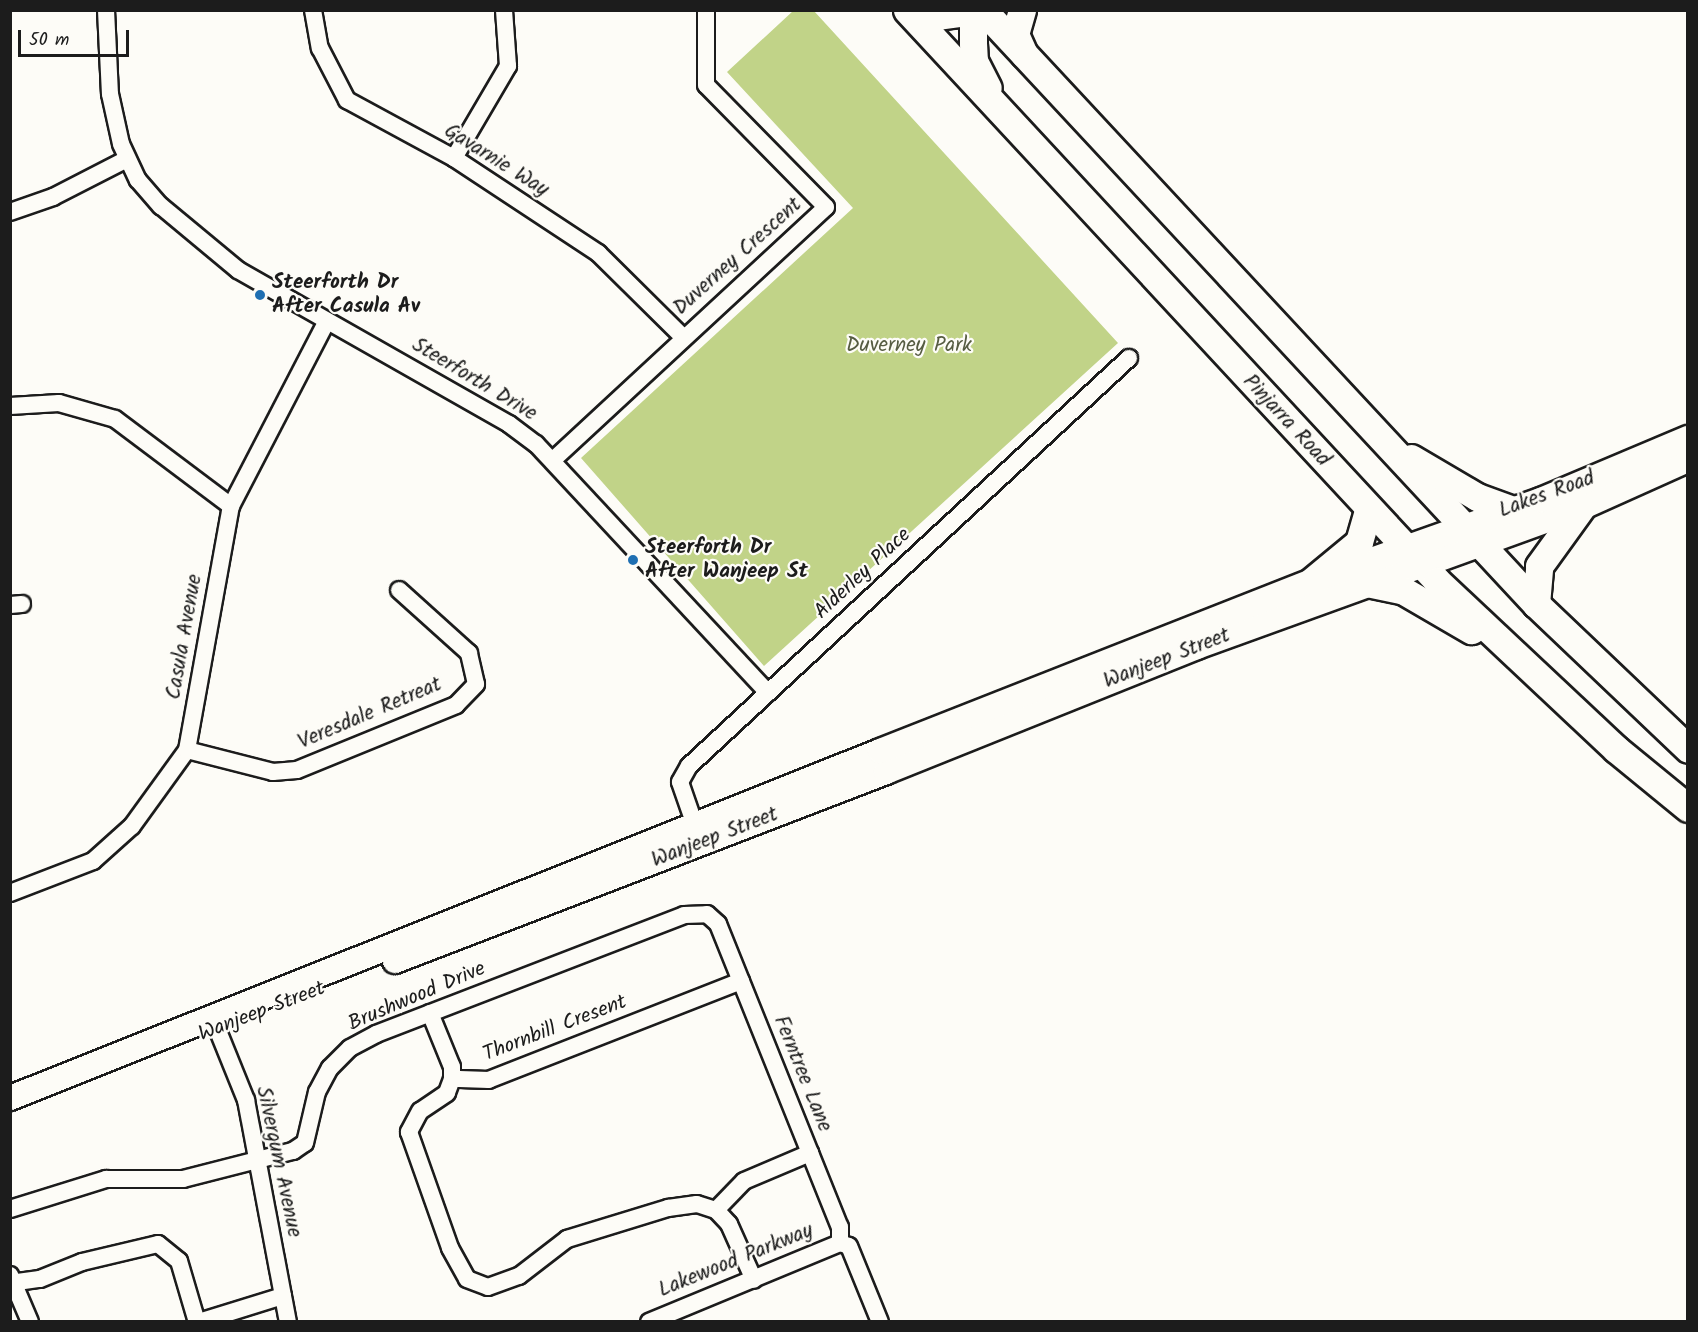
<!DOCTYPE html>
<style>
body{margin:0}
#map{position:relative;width:1698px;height:1332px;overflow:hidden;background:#fdfcf7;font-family:Kalam,sans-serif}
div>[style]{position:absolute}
.green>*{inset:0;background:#c1d388}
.roads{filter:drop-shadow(2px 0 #1c1c1c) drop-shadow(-2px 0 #1c1c1c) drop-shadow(0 2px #1c1c1c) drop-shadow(0 -2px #1c1c1c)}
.minor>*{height:16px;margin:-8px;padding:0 8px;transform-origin:8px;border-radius:8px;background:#fdfcf7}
.secondary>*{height:24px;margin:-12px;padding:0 12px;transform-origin:12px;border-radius:12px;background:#fdfcf7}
.primary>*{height:27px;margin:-13.5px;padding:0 13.5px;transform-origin:13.5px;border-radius:13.5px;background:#fdfcf7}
.dots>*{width:16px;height:16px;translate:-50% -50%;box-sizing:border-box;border:3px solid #fdfcf7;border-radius:50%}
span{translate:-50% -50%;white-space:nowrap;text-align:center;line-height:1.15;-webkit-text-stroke:4.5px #fdfcf7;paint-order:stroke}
.street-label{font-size:21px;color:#1c1c1c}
.poi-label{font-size:21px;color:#1c1c1c;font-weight:700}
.left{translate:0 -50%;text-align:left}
.park-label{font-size:21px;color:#565c42}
.frame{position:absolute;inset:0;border:12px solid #1c1c1c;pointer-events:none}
.scale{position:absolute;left:18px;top:30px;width:111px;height:27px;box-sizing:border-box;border:3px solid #1c1c1c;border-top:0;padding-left:8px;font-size:18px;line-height:21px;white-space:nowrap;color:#1c1c1c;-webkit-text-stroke:4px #fdfcf7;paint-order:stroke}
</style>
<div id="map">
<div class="green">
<div style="clip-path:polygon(793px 11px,814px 11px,1118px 343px,764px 666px,581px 458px,853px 208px,727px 72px)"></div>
</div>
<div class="roads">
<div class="minor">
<div style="left:106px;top:10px;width:84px;rotate:87.3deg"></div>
<div style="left:110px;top:94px;width:51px;rotate:77.6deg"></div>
<div style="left:121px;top:144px;width:40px;rotate:65deg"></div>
<div style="left:138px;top:180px;width:35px;rotate:49deg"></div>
<div style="left:161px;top:206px;width:100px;rotate:39.7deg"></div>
<div style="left:238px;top:270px;width:312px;rotate:29.6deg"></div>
<div style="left:509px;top:424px;width:34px;rotate:37deg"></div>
<div style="left:536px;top:444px;width:340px;rotate:47deg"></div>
<div style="left:313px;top:10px;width:39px;rotate:80deg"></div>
<div style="left:320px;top:48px;width:59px;rotate:62.6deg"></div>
<div style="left:347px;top:100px;width:122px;rotate:28.5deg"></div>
<div style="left:454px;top:158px;width:173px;rotate:33.4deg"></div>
<div style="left:598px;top:253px;width:120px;rotate:44.7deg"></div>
<div style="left:454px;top:158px;width:107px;rotate:-59.6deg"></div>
<div style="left:508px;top:66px;width:56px;rotate:-94.1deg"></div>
<div style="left:10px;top:212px;width:46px;rotate:-19.2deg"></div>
<div style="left:53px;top:197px;width:83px;rotate:-27.2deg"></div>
<div style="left:10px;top:406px;width:49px;rotate:-3.5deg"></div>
<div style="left:59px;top:403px;width:58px;rotate:15.9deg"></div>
<div style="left:115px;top:419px;width:145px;rotate:36.9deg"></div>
<div style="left:553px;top:460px;width:372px;rotate:-42.8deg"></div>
<div style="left:826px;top:207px;width:171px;rotate:-134.5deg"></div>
<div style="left:706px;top:85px;width:75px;rotate:-90deg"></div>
<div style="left:10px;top:605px;width:12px;rotate:-5deg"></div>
<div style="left:187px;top:750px;width:89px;rotate:14.3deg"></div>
<div style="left:273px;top:772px;width:24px;rotate:-5deg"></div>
<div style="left:297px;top:770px;width:172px;rotate:-22.2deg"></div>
<div style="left:456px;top:705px;width:29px;rotate:-46deg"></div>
<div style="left:476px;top:684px;width:32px;rotate:-103deg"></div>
<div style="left:469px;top:653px;width:94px;rotate:-138deg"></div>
<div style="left:698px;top:834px;width:55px;rotate:-109.1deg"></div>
<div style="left:680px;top:782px;width:18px;rotate:-61deg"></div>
<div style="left:689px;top:766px;width:600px;rotate:-42.84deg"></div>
<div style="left:10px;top:893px;width:89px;rotate:-21.1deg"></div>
<div style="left:93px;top:861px;width:52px;rotate:-41.9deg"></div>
<div style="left:132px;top:826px;width:94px;rotate:-54.1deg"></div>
<div style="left:187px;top:750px;width:248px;rotate:-79.8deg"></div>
<div style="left:231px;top:506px;width:208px;rotate:-62.6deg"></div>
<div style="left:741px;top:981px;width:271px;rotate:158.6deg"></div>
<div style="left:489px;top:1080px;width:37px;rotate:-178deg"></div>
<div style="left:452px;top:1079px;width:15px;rotate:110deg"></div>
<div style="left:447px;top:1093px;width:32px;rotate:146deg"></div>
<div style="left:420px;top:1111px;width:24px;rotate:118deg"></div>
<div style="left:409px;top:1132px;width:123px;rotate:70.5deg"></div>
<div style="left:450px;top:1248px;width:35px;rotate:61deg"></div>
<div style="left:467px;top:1279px;width:22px;rotate:21deg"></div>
<div style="left:488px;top:1287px;width:33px;rotate:-20deg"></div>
<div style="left:519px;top:1276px;width:61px;rotate:-37.6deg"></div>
<div style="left:567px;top:1239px;width:106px;rotate:-17.1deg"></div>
<div style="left:668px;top:1208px;width:29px;rotate:-8deg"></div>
<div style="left:697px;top:1204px;width:20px;rotate:18deg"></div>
<div style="left:716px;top:1210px;width:40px;rotate:-46deg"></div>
<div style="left:744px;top:1181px;width:72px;rotate:-23deg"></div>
<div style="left:430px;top:1013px;width:58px;rotate:67.8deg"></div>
<div style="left:452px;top:1067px;width:12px;rotate:90deg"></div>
<div style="left:212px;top:1016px;width:91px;rotate:68deg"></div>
<div style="left:246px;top:1100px;width:226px;rotate:79.3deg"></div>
<div style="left:10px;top:1209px;width:101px;rotate:-17.4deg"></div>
<div style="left:106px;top:1179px;width:77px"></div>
<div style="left:183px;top:1179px;width:114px;rotate:-14.3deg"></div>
<div style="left:293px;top:1151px;width:14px;rotate:-34deg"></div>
<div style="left:305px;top:1143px;width:52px;rotate:-76.8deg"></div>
<div style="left:317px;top:1092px;width:27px;rotate:-62deg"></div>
<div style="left:330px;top:1068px;width:28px;rotate:-45deg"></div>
<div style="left:350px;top:1048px;width:30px;rotate:-28deg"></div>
<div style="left:376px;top:1034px;width:330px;rotate:-21.1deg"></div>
<div style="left:684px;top:915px;width:23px;rotate:-2deg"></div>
<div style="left:707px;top:914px;width:15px;rotate:42deg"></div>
<div style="left:718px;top:924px;width:327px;rotate:68.1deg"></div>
<div style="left:840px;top:1227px;width:16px;rotate:90deg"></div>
<div style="left:716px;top:1210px;width:19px;rotate:47deg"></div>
<div style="left:729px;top:1224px;width:61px;rotate:65.9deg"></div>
<div style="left:840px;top:1243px;width:9px;rotate:18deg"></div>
<div style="left:849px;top:1246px;width:82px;rotate:67.8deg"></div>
<div style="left:10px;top:1275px;width:51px;rotate:66.9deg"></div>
<div style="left:10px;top:1283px;width:30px;rotate:-8deg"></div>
<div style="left:40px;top:1279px;width:45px;rotate:-22deg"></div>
<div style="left:82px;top:1262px;width:78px;rotate:-13.3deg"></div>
<div style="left:158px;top:1244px;width:27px;rotate:39deg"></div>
<div style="left:179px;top:1261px;width:64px;rotate:73.6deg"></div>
<div style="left:199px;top:1322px;width:88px;rotate:-17.2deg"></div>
<div style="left:649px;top:1322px;width:207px;rotate:-22.5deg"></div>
</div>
<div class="secondary">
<div style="left:395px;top:961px;width:526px;rotate:-21.05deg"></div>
<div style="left:886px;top:772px;width:335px;rotate:-21.9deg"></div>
<div style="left:1197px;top:647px;width:408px;rotate:-19.9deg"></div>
<div style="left:1581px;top:508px;width:117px;rotate:-24.2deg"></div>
<div style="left:10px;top:1098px;width:937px;rotate:-21.74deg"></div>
<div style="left:880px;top:751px;width:464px;rotate:-21.5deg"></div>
<div style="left:1312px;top:581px;width:243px;rotate:-19.5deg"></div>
<div style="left:1541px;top:500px;width:160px;rotate:-22.9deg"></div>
</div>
<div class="primary">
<div style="left:907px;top:10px;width:779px;rotate:47.13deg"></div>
<div style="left:1437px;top:581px;width:245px;rotate:43.2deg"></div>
<div style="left:1616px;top:749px;width:93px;rotate:39.3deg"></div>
<div style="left:917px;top:10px;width:22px;rotate:16deg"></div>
<div style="left:938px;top:16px;width:43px;rotate:-7.9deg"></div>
<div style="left:982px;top:10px;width:19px;rotate:118deg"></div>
<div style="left:973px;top:27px;width:16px;rotate:90deg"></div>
<div style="left:973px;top:43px;width:18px;rotate:87deg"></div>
<div style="left:974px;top:61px;width:30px;rotate:63deg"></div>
<div style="left:983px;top:10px;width:812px;rotate:47.05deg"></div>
<div style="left:1536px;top:604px;width:210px;rotate:43.6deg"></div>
<div style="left:1022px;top:10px;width:25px;rotate:106deg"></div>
<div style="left:1015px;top:34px;width:22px;rotate:66deg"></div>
<div style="left:1411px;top:458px;width:77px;rotate:30.6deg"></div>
<div style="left:1477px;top:497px;width:38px;rotate:20deg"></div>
<div style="left:1312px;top:581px;width:61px;rotate:-39.7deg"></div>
<div style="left:1359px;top:542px;width:32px;rotate:-74deg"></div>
<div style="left:1367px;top:583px;width:38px;rotate:12deg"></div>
<div style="left:1404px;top:591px;width:78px;rotate:30.2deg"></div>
<div style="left:1536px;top:604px;width:38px;rotate:-85deg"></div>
<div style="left:1539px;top:566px;width:72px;rotate:-54.1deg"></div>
</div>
</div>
<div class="dots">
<div style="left:260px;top:295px;background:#1f6fb2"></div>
<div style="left:633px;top:560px;background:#1f6fb2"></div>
</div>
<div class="street-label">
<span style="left:496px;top:161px;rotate:32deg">Gavarnie Way</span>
<span style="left:738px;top:257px;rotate:-42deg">Duverney Crescent</span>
<span style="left:474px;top:380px;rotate:31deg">Steerforth Drive</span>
<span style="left:1286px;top:421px;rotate:47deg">Pinjarra Road</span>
<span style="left:1547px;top:495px;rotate:-20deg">Lakes Road</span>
<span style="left:863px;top:574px;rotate:-43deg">Alderley Place</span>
<span style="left:185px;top:637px;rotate:-80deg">Casula Avenue</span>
<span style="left:1167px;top:659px;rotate:-21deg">Wanjeep Street</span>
<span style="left:370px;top:714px;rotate:-23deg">Veresdale Retreat</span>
<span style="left:715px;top:838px;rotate:-21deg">Wanjeep Street</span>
<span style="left:417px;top:997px;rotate:-23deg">Brushwood Drive</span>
<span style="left:262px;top:1012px;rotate:-21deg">Wanjeep Street</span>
<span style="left:555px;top:1029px;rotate:-21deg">Thornbill Cresent</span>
<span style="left:802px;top:1074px;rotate:68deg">Ferntree Lane</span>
<span style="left:278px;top:1162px;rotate:78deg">Silvergum Avenue</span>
<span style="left:736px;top:1261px;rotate:-22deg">Lakewood Parkway</span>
</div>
<div class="poi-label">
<span class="left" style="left:272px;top:295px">Steerforth Dr<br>After Casula Av</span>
<span class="left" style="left:645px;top:560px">Steerforth Dr<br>After Wanjeep St</span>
</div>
<div class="park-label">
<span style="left:909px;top:346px">Duverney Park</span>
</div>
<div class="frame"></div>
<div class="scale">50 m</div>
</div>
